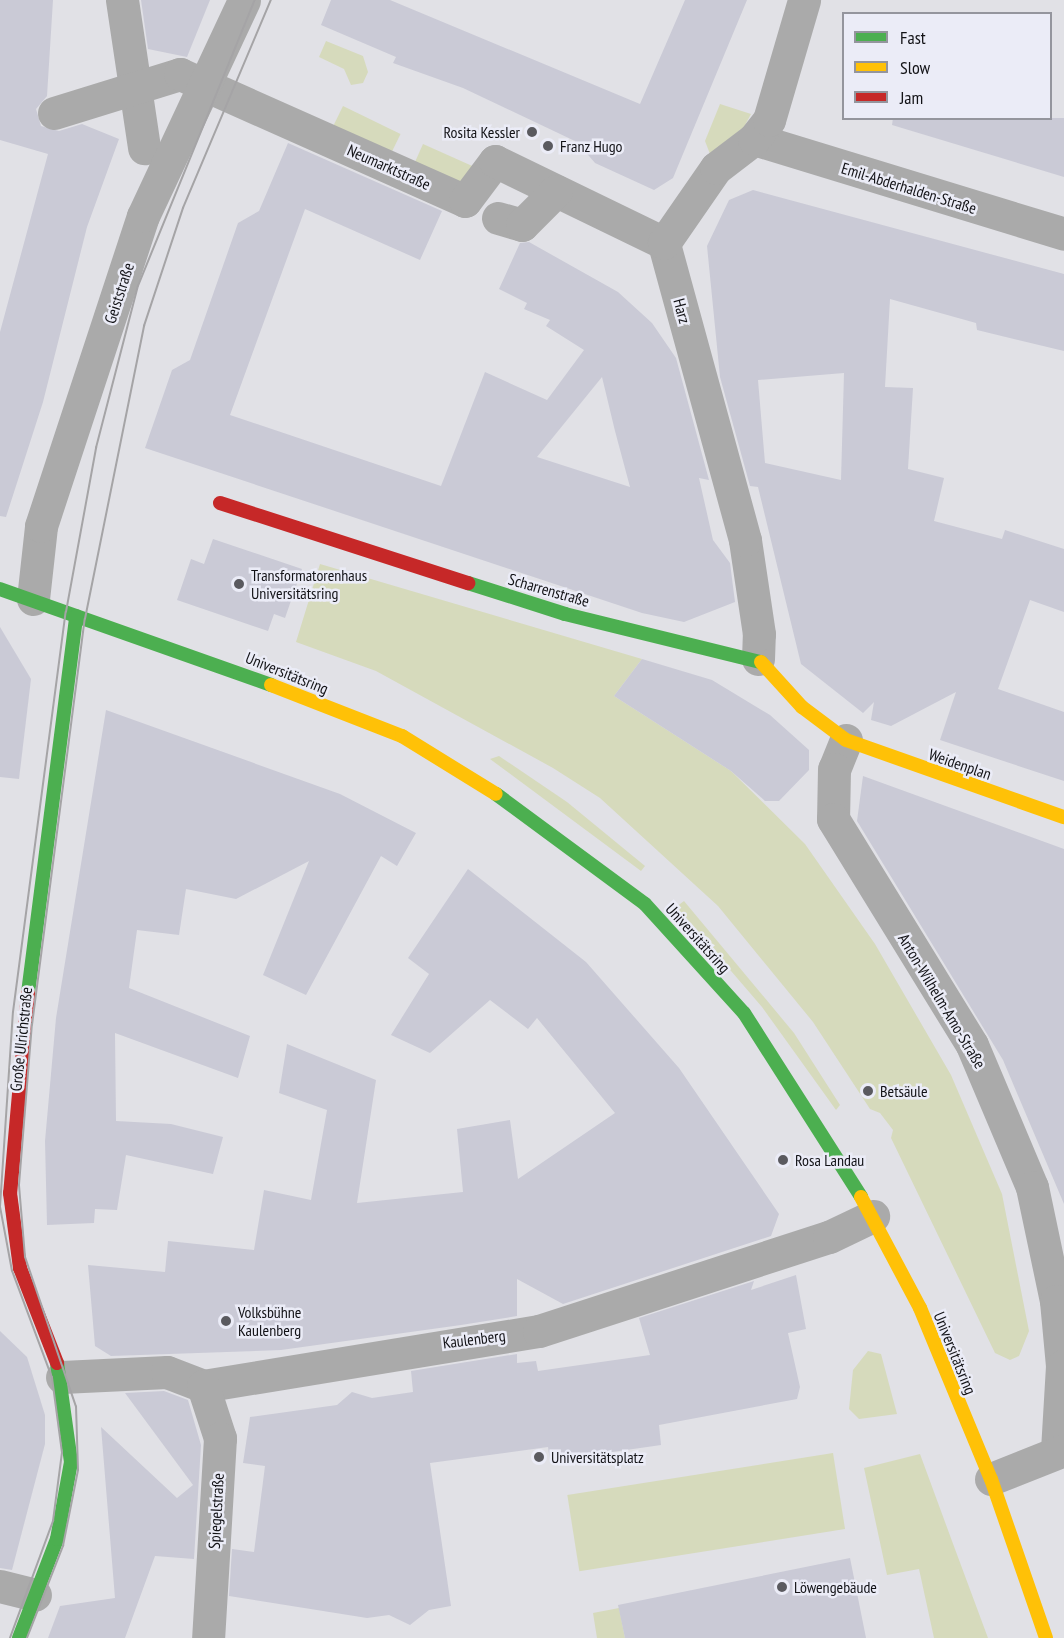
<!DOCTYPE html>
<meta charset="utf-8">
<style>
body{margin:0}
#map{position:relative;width:1064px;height:1638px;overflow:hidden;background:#e1e1e6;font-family:"PT Sans Narrow",sans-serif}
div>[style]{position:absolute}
.green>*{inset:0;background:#d6dabc;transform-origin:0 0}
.building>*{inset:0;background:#cacad6}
.street>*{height:33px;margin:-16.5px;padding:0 16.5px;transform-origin:16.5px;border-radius:16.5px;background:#aaa}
.fast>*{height:14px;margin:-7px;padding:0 7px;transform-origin:7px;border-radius:7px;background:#4caf50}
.slow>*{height:14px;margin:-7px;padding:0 7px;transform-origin:7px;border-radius:7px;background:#ffc107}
.jam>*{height:14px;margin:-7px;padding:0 7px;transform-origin:7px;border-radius:7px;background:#c62828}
.tram>*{height:1.5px;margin:-0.75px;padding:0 0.75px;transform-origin:0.75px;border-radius:0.75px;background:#a5a4a6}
.dots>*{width:16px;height:16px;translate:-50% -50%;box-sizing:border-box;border:3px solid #ebecf7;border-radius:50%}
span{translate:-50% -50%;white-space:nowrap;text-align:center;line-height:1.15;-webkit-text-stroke:5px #ebecf7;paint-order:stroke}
.poi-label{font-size:16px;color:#121216}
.right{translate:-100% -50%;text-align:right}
.left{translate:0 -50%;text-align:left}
.street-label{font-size:16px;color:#121216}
.legend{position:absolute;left:842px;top:12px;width:210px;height:108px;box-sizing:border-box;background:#ebecf7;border:2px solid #94959d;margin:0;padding:8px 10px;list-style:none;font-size:18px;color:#121216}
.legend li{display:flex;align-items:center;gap:12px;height:30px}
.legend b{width:30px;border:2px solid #94959d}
</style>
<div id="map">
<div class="green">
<div style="clip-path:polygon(326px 41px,363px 56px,368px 72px,363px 83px,351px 85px,344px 69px,319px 57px)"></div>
<div style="clip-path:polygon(720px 104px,751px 114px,744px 127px,710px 154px,705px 141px)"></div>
<div style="left:343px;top:106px;width:64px;height:25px;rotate:26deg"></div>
<div style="left:423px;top:144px;width:57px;height:21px;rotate:24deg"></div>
<div style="clip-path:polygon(320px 564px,642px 659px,614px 696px,731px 771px,805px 844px,875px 944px,951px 1075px,1002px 1194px,1029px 1331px,1019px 1356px,1010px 1360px,995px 1353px,891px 1138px,893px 1130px,880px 1113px,870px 1109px,813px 1022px,718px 906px,600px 798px,553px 768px,376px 671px,296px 642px)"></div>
<div style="clip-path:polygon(499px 756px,567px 802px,645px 866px,641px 871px,490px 759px)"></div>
<div style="clip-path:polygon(684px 901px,794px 1033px,840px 1105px,836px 1110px,762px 1007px,676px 907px)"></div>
<div style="clip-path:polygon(868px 1351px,881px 1354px,897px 1414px,859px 1419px,849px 1409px,853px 1370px)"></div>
<div style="left:833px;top:1453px;width:77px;height:269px;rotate:81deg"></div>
<div style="clip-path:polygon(920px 1454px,952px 1541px,988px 1638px,934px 1638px,919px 1569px,887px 1575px,864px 1468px)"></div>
<div style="clip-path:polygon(619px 1608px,625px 1638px,597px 1638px,593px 1613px)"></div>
</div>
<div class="building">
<div style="clip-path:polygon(0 0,53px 0,47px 96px,36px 109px,41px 126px,59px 131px,82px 124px,119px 139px,87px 227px,43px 402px,6px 517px,0 516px,0 332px,48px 154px,0 140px)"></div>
<div style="clip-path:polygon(141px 0,210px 0,187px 57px,148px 49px)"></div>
<div style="clip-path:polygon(331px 0,390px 0,640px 104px,685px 0,747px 0,673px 178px,654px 190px,595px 163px,577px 142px,463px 88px,393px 63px,396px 57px,321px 25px)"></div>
<div style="clip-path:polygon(893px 118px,1064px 118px,1064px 177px,892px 125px)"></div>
<div style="clip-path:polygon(evenodd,288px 143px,442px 211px,420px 260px,305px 209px,230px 415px,441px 486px,485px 372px,547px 400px,584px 350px,546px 326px,550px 320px,524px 309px,527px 303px,499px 289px,520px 243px,529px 242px,618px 292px,652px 323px,676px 358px,709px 480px,699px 478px,713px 540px,730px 563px,735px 602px,684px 622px,642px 613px,145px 448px,172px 370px,190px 360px,238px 223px,259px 211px,288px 143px,602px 377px,615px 431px,630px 487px,537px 457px,602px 377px)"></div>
<div style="clip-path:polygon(evenodd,753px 190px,1064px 274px,1064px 351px,977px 330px,976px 323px,890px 299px,885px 387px,913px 388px,908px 469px,944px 478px,934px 521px,1002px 539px,1005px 530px,1064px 549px,1064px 612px,1030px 600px,998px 689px,1064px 712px,1064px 781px,940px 740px,956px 692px,891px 726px,871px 720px,874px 702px,863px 713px,801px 664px,758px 487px,750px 486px,720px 377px,707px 246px,729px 200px,753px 190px,844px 373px,841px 480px,765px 463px,758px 380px,844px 373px)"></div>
<div style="clip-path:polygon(213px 539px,302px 569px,285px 618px,274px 614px,268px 631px,177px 600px,191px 559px,204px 564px)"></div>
<div style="clip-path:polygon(0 627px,31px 679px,19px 779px,0 777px)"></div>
<div style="clip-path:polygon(642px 659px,712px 680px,770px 715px,809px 750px,809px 770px,779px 801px,765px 801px,731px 771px,614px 696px)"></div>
<div style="clip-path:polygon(106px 710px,340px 794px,416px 833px,397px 866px,381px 856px,306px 995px,263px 975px,309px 861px,236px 899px,186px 889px,179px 935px,137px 930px,129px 988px,250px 1036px,238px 1078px,115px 1033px,116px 1121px,171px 1124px,223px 1137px,213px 1174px,126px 1155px,117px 1210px,95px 1209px,94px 1223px,47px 1225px,45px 1141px,56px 1018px)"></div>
<div style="clip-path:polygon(863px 776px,1064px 849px,1064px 1204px,1003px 1060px,857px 821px)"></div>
<div style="clip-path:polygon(468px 869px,586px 962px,679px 1068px,779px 1214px,771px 1236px,563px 1304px,517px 1279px,517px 1316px,461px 1325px,281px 1350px,111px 1356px,95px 1346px,88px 1265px,165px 1272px,168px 1241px,254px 1250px,264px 1190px,311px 1200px,327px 1110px,279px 1093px,287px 1044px,376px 1080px,357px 1203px,463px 1192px,457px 1129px,510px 1120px,518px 1179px,615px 1113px,537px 1018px,528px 1029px,490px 1000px,430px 1053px,391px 1035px,429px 974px,408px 958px)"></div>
<div style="clip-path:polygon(796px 1275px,806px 1329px,788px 1333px,800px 1387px,797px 1399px,659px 1425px,661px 1445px,550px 1461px,548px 1447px,430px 1463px,451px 1606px,429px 1610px,410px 1625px,389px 1615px,367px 1618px,229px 1596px,232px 1549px,254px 1552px,265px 1466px,243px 1463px,250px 1417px,337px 1405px,352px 1392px,372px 1398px,413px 1392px,411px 1371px,517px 1354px,517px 1363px,536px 1361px,538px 1371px,650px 1355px,639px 1318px,754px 1281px,751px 1290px)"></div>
<div style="clip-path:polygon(0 1331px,27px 1357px,45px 1415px,45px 1444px,12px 1570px,0 1568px)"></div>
<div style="clip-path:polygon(164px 1391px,188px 1400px,201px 1445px,194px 1559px,155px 1556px,125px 1638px,48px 1638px,60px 1606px,115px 1598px,101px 1427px,177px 1498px,193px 1485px,125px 1393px)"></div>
<div style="clip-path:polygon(850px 1558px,866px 1638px,625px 1638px,618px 1605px)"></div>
</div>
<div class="street">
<div style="left:122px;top:0;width:150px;rotate:81.5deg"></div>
<div style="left:54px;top:113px;width:132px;rotate:-17.2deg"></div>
<div style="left:180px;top:74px;width:312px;rotate:24deg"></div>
<div style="left:465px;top:201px;width:50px;rotate:-53.1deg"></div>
<div style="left:495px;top:161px;width:188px;rotate:25.9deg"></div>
<div style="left:754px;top:139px;width:324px;rotate:17deg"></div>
<div style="left:498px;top:218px;width:25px;rotate:16deg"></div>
<div style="left:522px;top:225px;width:48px;rotate:-45deg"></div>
<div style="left:33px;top:599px;width:73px;rotate:-83.7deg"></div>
<div style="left:41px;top:526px;width:326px;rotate:-71.8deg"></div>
<div style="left:143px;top:216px;width:238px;rotate:-64.9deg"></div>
<div style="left:758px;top:659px;width:25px;rotate:-88deg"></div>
<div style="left:759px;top:634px;width:95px;rotate:-98.5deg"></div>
<div style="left:745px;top:540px;width:308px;rotate:-105.3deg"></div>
<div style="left:664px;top:243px;width:91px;rotate:-55.3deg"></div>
<div style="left:716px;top:168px;width:48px;rotate:-37.3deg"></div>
<div style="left:754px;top:139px;width:24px;rotate:-52deg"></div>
<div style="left:769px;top:120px;width:125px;rotate:-73.7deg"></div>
<div style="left:846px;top:740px;width:31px;rotate:112deg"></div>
<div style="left:834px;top:769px;width:50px;rotate:91.1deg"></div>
<div style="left:833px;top:819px;width:265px;rotate:58.4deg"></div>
<div style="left:972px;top:1045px;width:154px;rotate:67.1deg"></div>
<div style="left:1032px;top:1187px;width:116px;rotate:78.1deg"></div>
<div style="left:1056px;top:1301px;width:65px;rotate:84.7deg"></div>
<div style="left:1062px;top:1366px;width:84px;rotate:93.4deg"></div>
<div style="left:62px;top:1377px;width:105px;rotate:-2.7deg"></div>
<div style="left:167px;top:1372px;width:39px;rotate:21deg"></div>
<div style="left:203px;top:1386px;width:340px;rotate:-9.3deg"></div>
<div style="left:539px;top:1331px;width:305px;rotate:-18deg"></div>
<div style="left:829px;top:1237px;width:49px;rotate:-25.5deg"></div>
<div style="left:203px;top:1386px;width:55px;rotate:71.9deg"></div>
<div style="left:220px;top:1438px;width:200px;rotate:93.4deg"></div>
<div style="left:991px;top:1479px;width:79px;rotate:-21.7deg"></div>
<div style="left:0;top:1586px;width:36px;rotate:14deg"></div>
</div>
<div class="fast">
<div style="left:468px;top:583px;width:102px;rotate:17.7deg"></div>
<div style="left:565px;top:614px;width:202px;rotate:13.8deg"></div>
<div style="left:0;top:589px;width:288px;rotate:19.5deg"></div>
<div style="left:496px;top:794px;width:185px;rotate:36.4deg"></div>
<div style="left:645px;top:904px;width:147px;rotate:47.8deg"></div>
<div style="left:744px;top:1013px;width:218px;rotate:57.5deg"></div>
<div style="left:28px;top:993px;width:380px;rotate:-82.7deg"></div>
<div style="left:19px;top:1638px;width:106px;rotate:-69deg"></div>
<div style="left:57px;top:1539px;width:78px;rotate:-79.7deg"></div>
<div style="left:71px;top:1462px;width:100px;rotate:-98deg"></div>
</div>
<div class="slow">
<div style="left:761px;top:662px;width:61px;rotate:47.7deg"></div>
<div style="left:802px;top:707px;width:55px;rotate:36.9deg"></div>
<div style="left:846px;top:740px;width:231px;rotate:19.5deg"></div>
<div style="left:271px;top:685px;width:141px;rotate:21.3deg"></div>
<div style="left:402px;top:736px;width:110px;rotate:31.7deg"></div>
<div style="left:861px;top:1197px;width:126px;rotate:62deg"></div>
<div style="left:920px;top:1308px;width:185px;rotate:67.5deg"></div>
<div style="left:991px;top:1479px;width:168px;rotate:70.9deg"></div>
</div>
<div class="jam">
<div style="left:220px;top:503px;width:261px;rotate:17.9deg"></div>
<div style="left:28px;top:993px;width:201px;rotate:95.1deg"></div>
<div style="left:10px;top:1193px;width:76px;rotate:82.4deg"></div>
<div style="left:20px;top:1268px;width:102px;rotate:68.7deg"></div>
</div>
<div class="tram">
<div style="left:10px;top:1638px;width:125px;rotate:-69.8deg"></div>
<div style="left:53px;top:1521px;width:69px;rotate:-82.5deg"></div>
<div style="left:62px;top:1453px;width:76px;rotate:-97.6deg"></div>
<div style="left:52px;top:1378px;width:114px;rotate:-110.5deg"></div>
<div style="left:12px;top:1271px;width:65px;rotate:-100.6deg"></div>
<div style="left:0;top:1207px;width:195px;rotate:-86.2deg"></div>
<div style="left:13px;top:1012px;width:403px;rotate:-82.5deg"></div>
<div style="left:66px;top:612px;width:167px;rotate:-79.6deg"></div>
<div style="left:96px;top:448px;width:167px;rotate:-75.5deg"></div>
<div style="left:138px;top:286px;width:309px;rotate:-67.8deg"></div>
<div style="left:27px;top:1638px;width:99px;rotate:-68.6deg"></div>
<div style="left:63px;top:1546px;width:77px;rotate:-78.8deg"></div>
<div style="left:78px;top:1470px;width:63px;rotate:-91.8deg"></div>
<div style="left:76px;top:1407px;width:158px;rotate:-108.8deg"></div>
<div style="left:25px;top:1257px;width:72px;rotate:-94.8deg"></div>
<div style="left:19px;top:1185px;width:161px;rotate:-85.4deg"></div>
<div style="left:32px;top:1025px;width:409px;rotate:-82.6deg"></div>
<div style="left:85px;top:619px;width:299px;rotate:-78.6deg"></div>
<div style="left:144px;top:326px;width:124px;rotate:-71.7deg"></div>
<div style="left:183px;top:208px;width:226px;rotate:-67.1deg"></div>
</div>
<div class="dots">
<div style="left:532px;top:132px;background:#5a5a5f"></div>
<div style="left:548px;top:146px;background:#5a5a5f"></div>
<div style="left:239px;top:584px;background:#5a5a5f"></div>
<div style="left:868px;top:1091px;background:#5a5a5f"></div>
<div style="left:783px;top:1160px;background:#5a5a5f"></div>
<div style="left:226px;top:1321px;background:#5a5a5f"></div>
<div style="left:539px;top:1457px;background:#5a5a5f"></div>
<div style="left:782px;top:1587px;background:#5a5a5f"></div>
</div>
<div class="poi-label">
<span class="right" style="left:520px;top:132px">Rosita Kessler</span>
<span class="left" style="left:560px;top:146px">Franz Hugo</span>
<span class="left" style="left:251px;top:584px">Transformatorenhaus<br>Universitätsring</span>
<span class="left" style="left:880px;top:1091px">Betsäule</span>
<span class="left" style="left:795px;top:1160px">Rosa Landau</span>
<span class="left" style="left:238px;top:1321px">Volksbühne<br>Kaulenberg</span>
<span class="left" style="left:551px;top:1457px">Universitätsplatz</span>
<span class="left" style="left:794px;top:1587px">Löwengebäude</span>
</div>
<div class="street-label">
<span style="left:389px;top:167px;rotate:24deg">Neumarktstraße</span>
<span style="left:909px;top:188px;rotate:17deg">Emil-Abderhalden-Straße</span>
<span style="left:119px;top:293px;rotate:-72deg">Geiststraße</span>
<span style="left:682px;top:311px;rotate:75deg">Harz</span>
<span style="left:549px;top:590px;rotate:16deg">Scharrenstraße</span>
<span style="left:287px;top:673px;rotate:22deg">Universitätsring</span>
<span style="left:960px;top:764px;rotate:19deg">Weidenplan</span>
<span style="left:698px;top:938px;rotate:48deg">Universitätsring</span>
<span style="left:942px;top:1001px;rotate:59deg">Anton-Wilhelm-Amo-Straße</span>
<span style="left:21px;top:1039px;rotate:-84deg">Große Ulrichstraße</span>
<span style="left:474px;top:1339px;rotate:-7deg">Kaulenberg</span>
<span style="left:955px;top:1353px;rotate:68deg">Universitätsring</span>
<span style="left:216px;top:1511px;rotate:-87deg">Spiegelstraße</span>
</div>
<ul class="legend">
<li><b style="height:8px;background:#4caf50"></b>Fast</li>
<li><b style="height:8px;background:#ffc107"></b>Slow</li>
<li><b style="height:8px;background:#c62828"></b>Jam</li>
</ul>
</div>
